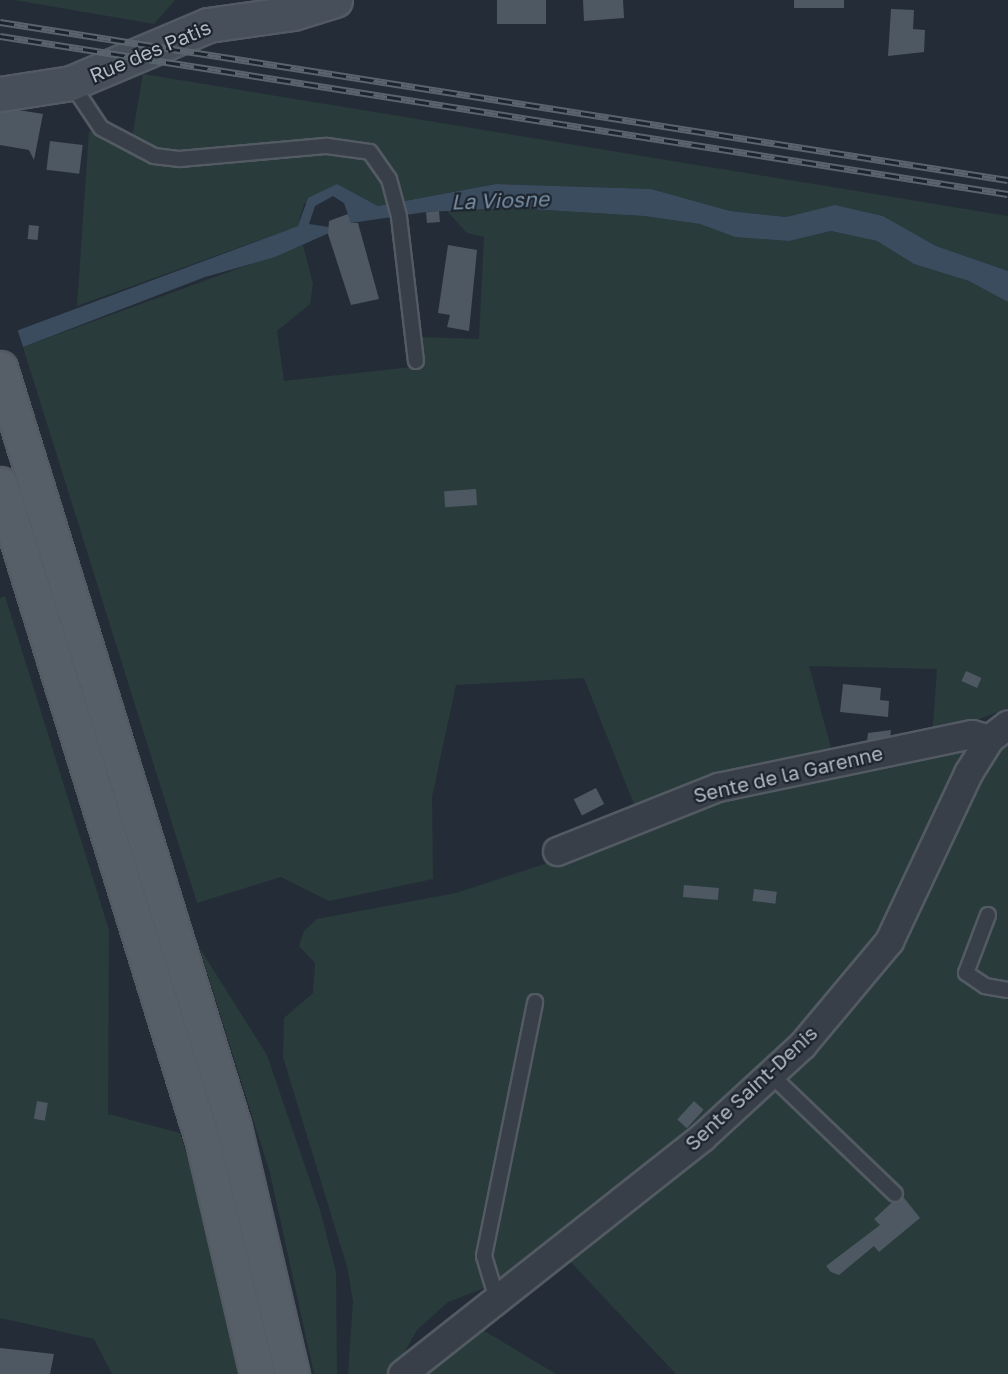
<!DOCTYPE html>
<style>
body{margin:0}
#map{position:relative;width:1008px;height:1374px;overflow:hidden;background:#242d37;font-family:"Golos Text",sans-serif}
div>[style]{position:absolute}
.green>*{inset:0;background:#293b3a}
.water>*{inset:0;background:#3c4c5f}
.pier>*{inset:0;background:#242d37}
.building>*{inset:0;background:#4d5863;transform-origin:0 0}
.roads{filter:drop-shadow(2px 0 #535a63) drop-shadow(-2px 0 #535a63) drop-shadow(0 2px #535a63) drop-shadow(0 -2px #535a63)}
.service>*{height:14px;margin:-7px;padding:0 7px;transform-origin:7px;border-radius:7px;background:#383f48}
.minor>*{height:27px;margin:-13.5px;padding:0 13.5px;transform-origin:13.5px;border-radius:13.5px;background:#383f48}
.secondary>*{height:33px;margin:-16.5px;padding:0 16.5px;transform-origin:16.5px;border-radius:16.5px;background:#464f5a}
.primary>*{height:33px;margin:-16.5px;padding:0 16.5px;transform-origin:16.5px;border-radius:16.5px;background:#565e68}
.rail>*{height:7px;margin-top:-3.5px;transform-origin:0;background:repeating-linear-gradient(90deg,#1d242d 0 14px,#5a646e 0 28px);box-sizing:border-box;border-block:2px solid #5a646e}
span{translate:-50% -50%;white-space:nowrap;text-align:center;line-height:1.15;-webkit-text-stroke:4.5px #1d242d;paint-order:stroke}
.street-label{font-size:20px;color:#b3bac4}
.water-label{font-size:21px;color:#778da4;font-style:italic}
</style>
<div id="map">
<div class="green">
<div style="clip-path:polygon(14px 0,175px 0,154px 24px)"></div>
<div style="clip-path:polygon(143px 74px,1008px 216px,1008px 271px,936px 246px,883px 216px,835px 205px,786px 217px,730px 211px,651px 189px,496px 184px,378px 206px,337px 184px,304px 204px,298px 226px,77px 306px,89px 131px,118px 145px,133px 132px)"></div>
<div style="clip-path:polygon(512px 208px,644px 216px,700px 224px,736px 237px,789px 241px,831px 231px,877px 241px,914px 264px,969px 281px,1008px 302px,1008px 708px,932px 737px,937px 669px,809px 666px,833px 755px,683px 785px,635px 807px,584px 678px,456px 685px,432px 797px,433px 879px,329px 901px,281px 877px,197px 903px,23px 347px,303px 245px,313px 284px,310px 304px,277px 331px,284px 381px,421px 366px,419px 337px,479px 339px,484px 237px,467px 233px,447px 211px)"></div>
<div style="clip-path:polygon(5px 596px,109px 930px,108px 1114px,180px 1133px,222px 1270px,240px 1374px,112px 1374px,94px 1339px,0 1318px,0 598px)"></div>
<div style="clip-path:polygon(1008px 745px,1008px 1374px,676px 1374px,566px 1257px,815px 1051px,891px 965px,991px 761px)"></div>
<div style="clip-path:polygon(957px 749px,965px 756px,883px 936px,794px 1042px,577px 1225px,487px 1287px,448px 1302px,417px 1330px,392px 1374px,348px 1374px,353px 1302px,348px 1270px,283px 1057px,284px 1018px,313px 993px,315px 963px,299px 946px,304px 931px,317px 919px,456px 893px,569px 856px,698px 799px)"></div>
<div style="clip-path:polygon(199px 947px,267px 1055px,320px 1210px,336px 1272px,337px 1374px,314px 1374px,270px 1173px)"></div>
<div style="clip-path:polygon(478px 1327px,556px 1374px,426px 1374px)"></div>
</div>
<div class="water">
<div style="clip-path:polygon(337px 184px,378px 206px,496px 184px,651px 189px,730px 211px,786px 217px,835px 205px,883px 216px,936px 246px,1008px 271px,1008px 302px,969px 281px,914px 264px,877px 241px,831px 231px,789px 241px,735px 237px,700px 224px,644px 216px,512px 208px,426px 212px,351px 223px,344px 203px,333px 196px,315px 206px,309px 224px,329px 227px,329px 233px,275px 257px,205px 277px,23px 347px,0 337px,298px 226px,308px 198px)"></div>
</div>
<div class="pier">
<div style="clip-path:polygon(16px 325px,24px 350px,0 362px,0 334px)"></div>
</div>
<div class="building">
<div style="left:497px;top:0;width:49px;height:24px"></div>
<div style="clip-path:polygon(583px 0,623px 0,624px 18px,584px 21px)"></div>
<div style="left:794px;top:0;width:50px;height:8px"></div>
<div style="clip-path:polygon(891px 9px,914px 10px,913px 29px,925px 30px,924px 52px,888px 56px)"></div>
<div style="clip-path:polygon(0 107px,43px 114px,34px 160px,29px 150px,0 145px)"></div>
<div style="left:50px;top:141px;width:33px;height:29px;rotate:7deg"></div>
<div style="left:439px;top:211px;width:11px;height:13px;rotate:85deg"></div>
<div style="clip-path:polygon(348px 214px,351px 223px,358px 223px,379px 299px,351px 305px,328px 234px,329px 221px)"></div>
<div style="left:29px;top:225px;width:10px;height:14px;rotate:6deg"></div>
<div style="clip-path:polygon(448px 245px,477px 250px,469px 331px,447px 327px,450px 315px,438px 313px)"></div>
<div style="left:476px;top:489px;width:16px;height:32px;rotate:86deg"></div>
<div style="left:966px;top:671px;width:17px;height:11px;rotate:24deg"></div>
<div style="clip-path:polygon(843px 684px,881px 688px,880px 700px,889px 701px,888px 717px,840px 712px)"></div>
<div style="clip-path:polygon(891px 730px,889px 746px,866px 750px,868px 733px)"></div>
<div style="left:596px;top:788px;width:18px;height:25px;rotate:63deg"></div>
<div style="left:684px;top:885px;width:35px;height:12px;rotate:5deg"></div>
<div style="left:754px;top:889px;width:23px;height:12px;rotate:7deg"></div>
<div style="left:37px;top:1101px;width:11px;height:18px;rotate:10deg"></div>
<div style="left:694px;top:1101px;width:13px;height:25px;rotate:42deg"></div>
<div style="clip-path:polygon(901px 1194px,920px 1218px,879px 1252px,874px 1246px,839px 1275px,831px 1272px,826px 1266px,880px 1225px,874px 1219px)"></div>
<div style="clip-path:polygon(0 1348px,54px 1354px,50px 1374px,0 1374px)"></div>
</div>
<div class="roads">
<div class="service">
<div style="left:71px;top:83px;width:54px;rotate:56.3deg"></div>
<div style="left:101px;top:128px;width:60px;rotate:27.8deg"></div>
<div style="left:154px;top:156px;width:26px;rotate:7deg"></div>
<div style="left:180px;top:159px;width:148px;rotate:-5.1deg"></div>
<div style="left:327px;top:146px;width:43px;rotate:7.9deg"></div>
<div style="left:370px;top:152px;width:33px;rotate:55deg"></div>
<div style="left:389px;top:179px;width:39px;rotate:75deg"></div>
<div style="left:399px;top:217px;width:145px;rotate:83.3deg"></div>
<div style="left:988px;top:915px;width:62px;rotate:110.8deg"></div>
<div style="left:966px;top:973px;width:23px;rotate:34deg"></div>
<div style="left:985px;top:986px;width:23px;rotate:10deg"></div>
<div style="left:770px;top:1074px;width:173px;rotate:43.8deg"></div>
<div style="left:496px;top:1296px;width:42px;rotate:-106.7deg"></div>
<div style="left:484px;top:1256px;width:259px;rotate:-78.6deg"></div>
</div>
<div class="minor">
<div style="left:557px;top:851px;width:173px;rotate:-21.7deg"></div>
<div style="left:718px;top:787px;width:259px;rotate:-11.8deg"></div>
<div style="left:972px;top:734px;width:18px;rotate:16deg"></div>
<div style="left:402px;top:1374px;width:382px;rotate:-38.3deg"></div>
<div style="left:702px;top:1137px;width:136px;rotate:-42.6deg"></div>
<div style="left:802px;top:1045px;width:136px;rotate:-50.1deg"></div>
<div style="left:889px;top:941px;width:186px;rotate:-64.8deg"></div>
<div style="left:968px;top:773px;width:40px;rotate:-58deg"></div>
<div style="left:989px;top:739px;width:24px;rotate:-38deg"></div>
</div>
<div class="secondary">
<div style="left:0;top:94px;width:72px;rotate:-8.8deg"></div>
<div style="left:71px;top:83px;width:149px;rotate:-22.9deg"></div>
<div style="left:208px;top:25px;width:86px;rotate:-8deg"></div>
<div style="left:293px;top:13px;width:44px;rotate:-17.2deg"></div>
</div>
<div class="primary">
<div style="left:0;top:368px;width:794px;rotate:72.87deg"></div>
<div style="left:234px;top:1127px;width:254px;rotate:76.8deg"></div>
<div style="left:0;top:484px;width:689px;rotate:72.85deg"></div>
<div style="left:203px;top:1142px;width:238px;rotate:76.9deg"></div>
</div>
</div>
<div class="rail">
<div style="left:0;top:22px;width:1020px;rotate:8.91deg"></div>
<div style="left:0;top:36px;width:1020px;rotate:8.91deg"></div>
</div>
<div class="street-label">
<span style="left:150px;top:51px;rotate:-23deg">Rue des Patis</span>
<span style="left:788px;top:774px;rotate:-13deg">Sente de la Garenne</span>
<span style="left:751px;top:1088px;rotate:-43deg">Sente Saint-Denis</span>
</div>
<div class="water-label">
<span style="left:500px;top:200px;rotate:-2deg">La Viosne</span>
</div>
</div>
